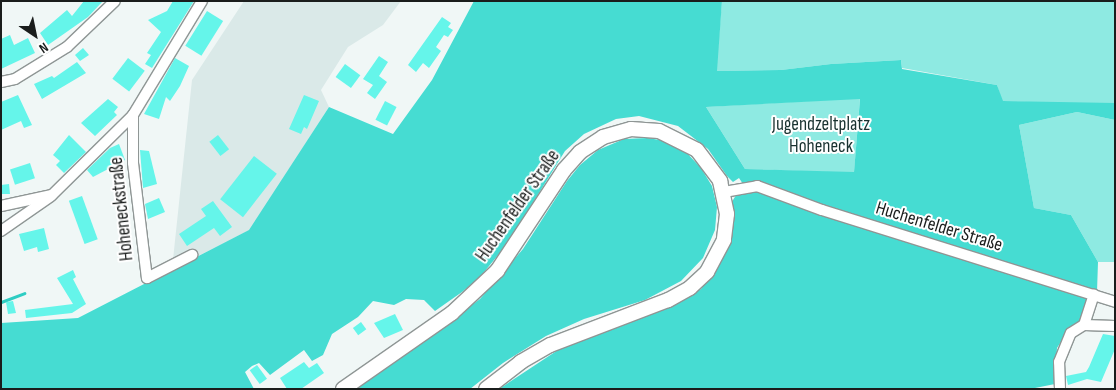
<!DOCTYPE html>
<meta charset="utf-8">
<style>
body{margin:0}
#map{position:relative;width:1116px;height:390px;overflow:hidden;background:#f0f7f6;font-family:"Sofia Sans Condensed",sans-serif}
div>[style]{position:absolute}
.built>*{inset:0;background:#dae9e8}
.green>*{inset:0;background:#8eeae2}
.forest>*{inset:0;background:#46dcd2}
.stream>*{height:3px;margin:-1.5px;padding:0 1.5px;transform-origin:1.5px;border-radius:1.5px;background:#2ecdc3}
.building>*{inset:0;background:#65f5ea;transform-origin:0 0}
.roads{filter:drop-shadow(1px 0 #8f9695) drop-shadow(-1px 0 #8f9695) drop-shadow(0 1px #8f9695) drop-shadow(0 -1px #8f9695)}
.street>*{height:10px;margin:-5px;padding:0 5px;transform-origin:5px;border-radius:5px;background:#fff}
.secondary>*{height:14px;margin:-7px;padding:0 7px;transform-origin:7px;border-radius:7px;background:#fff}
span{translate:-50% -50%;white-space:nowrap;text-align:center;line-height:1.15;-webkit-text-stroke:4px #fff;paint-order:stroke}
.park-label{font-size:19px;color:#193230}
.street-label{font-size:19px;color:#1a1d1c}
.frame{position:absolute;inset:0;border:2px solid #1a1d1c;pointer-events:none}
.north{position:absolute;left:10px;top:10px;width:50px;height:50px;-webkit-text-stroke:4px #fff;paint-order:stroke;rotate:146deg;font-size:14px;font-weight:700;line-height:20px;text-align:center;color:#1a1d1c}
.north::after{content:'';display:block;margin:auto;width:18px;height:22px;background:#1a1d1c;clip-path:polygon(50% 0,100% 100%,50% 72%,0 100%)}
</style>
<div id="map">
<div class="built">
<div style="clip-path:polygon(244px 1px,401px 1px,383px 25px,348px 47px,321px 90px,329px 107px,250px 230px,172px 269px,192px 80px)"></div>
</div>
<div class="green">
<div style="clip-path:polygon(722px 1px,1115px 1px,1115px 105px,1002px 101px,997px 85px,902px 68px,901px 60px,831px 64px,781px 70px,716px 71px)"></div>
<div style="clip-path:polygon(860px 98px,854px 173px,745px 169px,706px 107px)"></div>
<div style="clip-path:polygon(1077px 112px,1115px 120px,1115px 262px,1098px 262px,1071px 215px,1034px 208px,1019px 125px)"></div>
</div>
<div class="forest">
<div style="clip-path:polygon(evenodd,474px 1px,722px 1px,717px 71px,781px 70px,831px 64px,901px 60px,902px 69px,997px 85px,1003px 101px,1115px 103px,1115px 120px,1077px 112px,1019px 125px,1034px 208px,1071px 215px,1098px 262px,1097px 292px,1081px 323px,1068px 331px,1057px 348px,1055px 384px,1030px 389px,499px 389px,558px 350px,676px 304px,701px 289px,725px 255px,731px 233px,733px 200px,743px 184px,739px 178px,733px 182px,727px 176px,708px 149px,678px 126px,639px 116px,616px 119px,584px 134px,565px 151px,508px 243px,480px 277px,462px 292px,435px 311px,424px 300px,406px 299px,394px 305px,373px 301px,358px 317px,332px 334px,323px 355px,312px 361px,304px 350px,270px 375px,259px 363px,252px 366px,245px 372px,254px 389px,1px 389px,1px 323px,78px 318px,249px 230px,329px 107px,393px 134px,432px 80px,474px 1px,860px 99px,854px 172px,745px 169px,706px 107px,860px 99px)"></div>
<div style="clip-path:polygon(647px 138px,667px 141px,685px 151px,701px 168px,712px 186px,717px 207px,715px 230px,703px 258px,681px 281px,645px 300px,584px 319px,546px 336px,503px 363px,470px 389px,357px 389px,480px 299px,523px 249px,567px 181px,580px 165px,598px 150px,624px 139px)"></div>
</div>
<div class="stream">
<div style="left:1px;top:302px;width:25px;rotate:-21deg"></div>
</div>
<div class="building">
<div style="clip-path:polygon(84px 1px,103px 1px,88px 17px,48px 45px,40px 33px,67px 10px,72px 16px)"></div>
<div style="clip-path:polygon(173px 1px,194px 1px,152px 68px,145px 64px,151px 55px,147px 53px,161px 32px,148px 20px,167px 11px)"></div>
<div style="left:207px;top:11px;width:19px;height:41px;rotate:32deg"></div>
<div style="clip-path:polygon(442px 17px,451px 23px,448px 27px,453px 30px,448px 37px,444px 35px,436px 47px,441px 51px,429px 68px,423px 63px,416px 72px,408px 65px)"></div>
<div style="clip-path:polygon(10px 35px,14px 45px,28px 38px,35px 53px,1px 69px,1px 39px)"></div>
<div style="clip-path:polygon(83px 48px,89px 55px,80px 61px,75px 55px)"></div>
<div style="clip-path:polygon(379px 56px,388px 62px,379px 76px,387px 82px,375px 99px,367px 93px,373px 85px,363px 79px)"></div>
<div style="left:128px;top:58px;width:21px;height:26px;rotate:37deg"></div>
<div style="clip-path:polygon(175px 58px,189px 66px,180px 86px,170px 101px,166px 97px,159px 119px,144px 114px)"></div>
<div style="clip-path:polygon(77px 62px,86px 73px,42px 99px,34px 84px,52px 76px,54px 78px)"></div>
<div style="left:345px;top:64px;width:19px;height:16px;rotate:36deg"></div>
<div style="clip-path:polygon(18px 95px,32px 125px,24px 128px,21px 121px,1px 130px,1px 102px)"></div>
<div style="clip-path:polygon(304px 95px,319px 101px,307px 129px,304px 127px,301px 134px,289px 129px)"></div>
<div style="clip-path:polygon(108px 99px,118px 107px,114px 112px,117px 115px,95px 136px,81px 123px)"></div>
<div style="left:385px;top:101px;width:13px;height:21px;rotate:27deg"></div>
<div style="clip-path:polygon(69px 135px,86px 152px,64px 173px,56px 165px,60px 161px,53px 155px)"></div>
<div style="left:218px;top:135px;width:18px;height:11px;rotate:52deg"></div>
<div style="clip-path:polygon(119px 144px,125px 160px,93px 177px,87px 170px,110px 148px)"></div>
<div style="clip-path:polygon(140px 150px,149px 151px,157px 184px,143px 188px)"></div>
<div style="left:254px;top:156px;width:29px;height:55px;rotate:38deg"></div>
<div style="left:30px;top:163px;width:16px;height:21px;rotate:72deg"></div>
<div style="clip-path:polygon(9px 184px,10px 194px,1px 194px,1px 185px)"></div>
<div style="left:82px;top:196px;width:46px;height:14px;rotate:70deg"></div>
<div style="clip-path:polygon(159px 198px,165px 212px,148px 219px,145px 204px)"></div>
<div style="clip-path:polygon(213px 201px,232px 227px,220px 236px,214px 228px,187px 246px,179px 234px,206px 216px,201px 209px)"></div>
<div style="clip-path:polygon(44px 228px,49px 249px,38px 252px,37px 247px,24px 251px,19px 234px)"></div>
<div style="clip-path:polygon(73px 270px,76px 277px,73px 279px,86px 304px,72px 313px,26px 318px,25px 310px,73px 304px,57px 278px)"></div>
<div style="clip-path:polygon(13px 301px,16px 313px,8px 314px,6px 302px)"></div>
<div style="clip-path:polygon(395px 314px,403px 330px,384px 338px,374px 323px)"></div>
<div style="left:361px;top:322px;width:9px;height:10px;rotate:54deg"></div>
<div style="clip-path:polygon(1103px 334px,1115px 336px,1115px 349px,1101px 382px,1087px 379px,1068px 385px,1066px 376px,1086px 372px,1089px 367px)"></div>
<div style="clip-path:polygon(304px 362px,309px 368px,317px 363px,324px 373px,301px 389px,287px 389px,280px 378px)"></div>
<div style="left:257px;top:365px;width:17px;height:9px;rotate:54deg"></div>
</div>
<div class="roads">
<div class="street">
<div style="left:1px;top:82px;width:14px;rotate:-12deg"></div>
<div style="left:15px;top:79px;width:61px;rotate:-31.6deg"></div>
<div style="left:67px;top:47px;width:66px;rotate:-43.8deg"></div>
<div style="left:133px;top:115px;width:48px;rotate:90deg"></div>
<div style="left:133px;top:163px;width:116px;rotate:83.1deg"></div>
<div style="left:147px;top:278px;width:51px;rotate:-27.1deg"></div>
<div style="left:724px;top:192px;width:34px;rotate:-10deg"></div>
<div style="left:757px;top:186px;width:69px;rotate:20.3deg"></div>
<div style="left:822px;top:210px;width:307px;rotate:17.4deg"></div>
<div style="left:1px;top:206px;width:52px;rotate:-12.2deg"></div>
<div style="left:52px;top:195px;width:114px;rotate:-44.6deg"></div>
<div style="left:133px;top:115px;width:133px;rotate:-58.8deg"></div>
<div style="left:1px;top:231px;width:60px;rotate:-34.8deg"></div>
<div style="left:1084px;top:325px;width:32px;rotate:-72deg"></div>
<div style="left:1060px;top:389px;width:27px;rotate:-92deg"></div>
<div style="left:1059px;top:362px;width:31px;rotate:-68deg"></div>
<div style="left:1071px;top:333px;width:15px;rotate:-32deg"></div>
<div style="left:1084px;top:325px;width:31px;rotate:2deg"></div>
</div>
<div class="secondary">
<div style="left:343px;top:389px;width:133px;rotate:-34.9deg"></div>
<div style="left:452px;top:313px;width:62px;rotate:-43deg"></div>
<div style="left:497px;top:271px;width:121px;rotate:-56.4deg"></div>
<div style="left:564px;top:170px;width:24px;rotate:-48deg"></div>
<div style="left:580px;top:152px;width:27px;rotate:-33deg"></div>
<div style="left:603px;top:137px;width:29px;rotate:-16deg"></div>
<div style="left:631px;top:129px;width:28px;rotate:4deg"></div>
<div style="left:659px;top:131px;width:42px;rotate:26.6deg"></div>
<div style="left:697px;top:150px;width:39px;rotate:53deg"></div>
<div style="left:720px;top:181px;width:34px;rotate:78deg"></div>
<div style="left:727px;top:214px;width:26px;rotate:97deg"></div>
<div style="left:724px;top:240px;width:36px;rotate:118deg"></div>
<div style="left:707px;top:272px;width:23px;rotate:137deg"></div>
<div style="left:690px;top:288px;width:25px;rotate:151deg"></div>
<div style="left:668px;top:300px;width:126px;rotate:159.1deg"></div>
<div style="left:550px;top:345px;width:34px;rotate:150deg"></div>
<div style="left:521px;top:362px;width:44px;rotate:142.4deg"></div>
</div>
</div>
<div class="park-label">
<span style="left:821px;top:136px">Jugendzeltplatz<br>Hoheneck</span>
</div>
<div class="street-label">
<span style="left:518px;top:206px;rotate:-55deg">Huchenfelder Straße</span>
<span style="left:122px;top:209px;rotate:-96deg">Hoheneckstraße</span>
<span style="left:939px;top:227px;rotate:17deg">Huchenfelder Straße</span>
</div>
<div class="frame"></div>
<div class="north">N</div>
</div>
